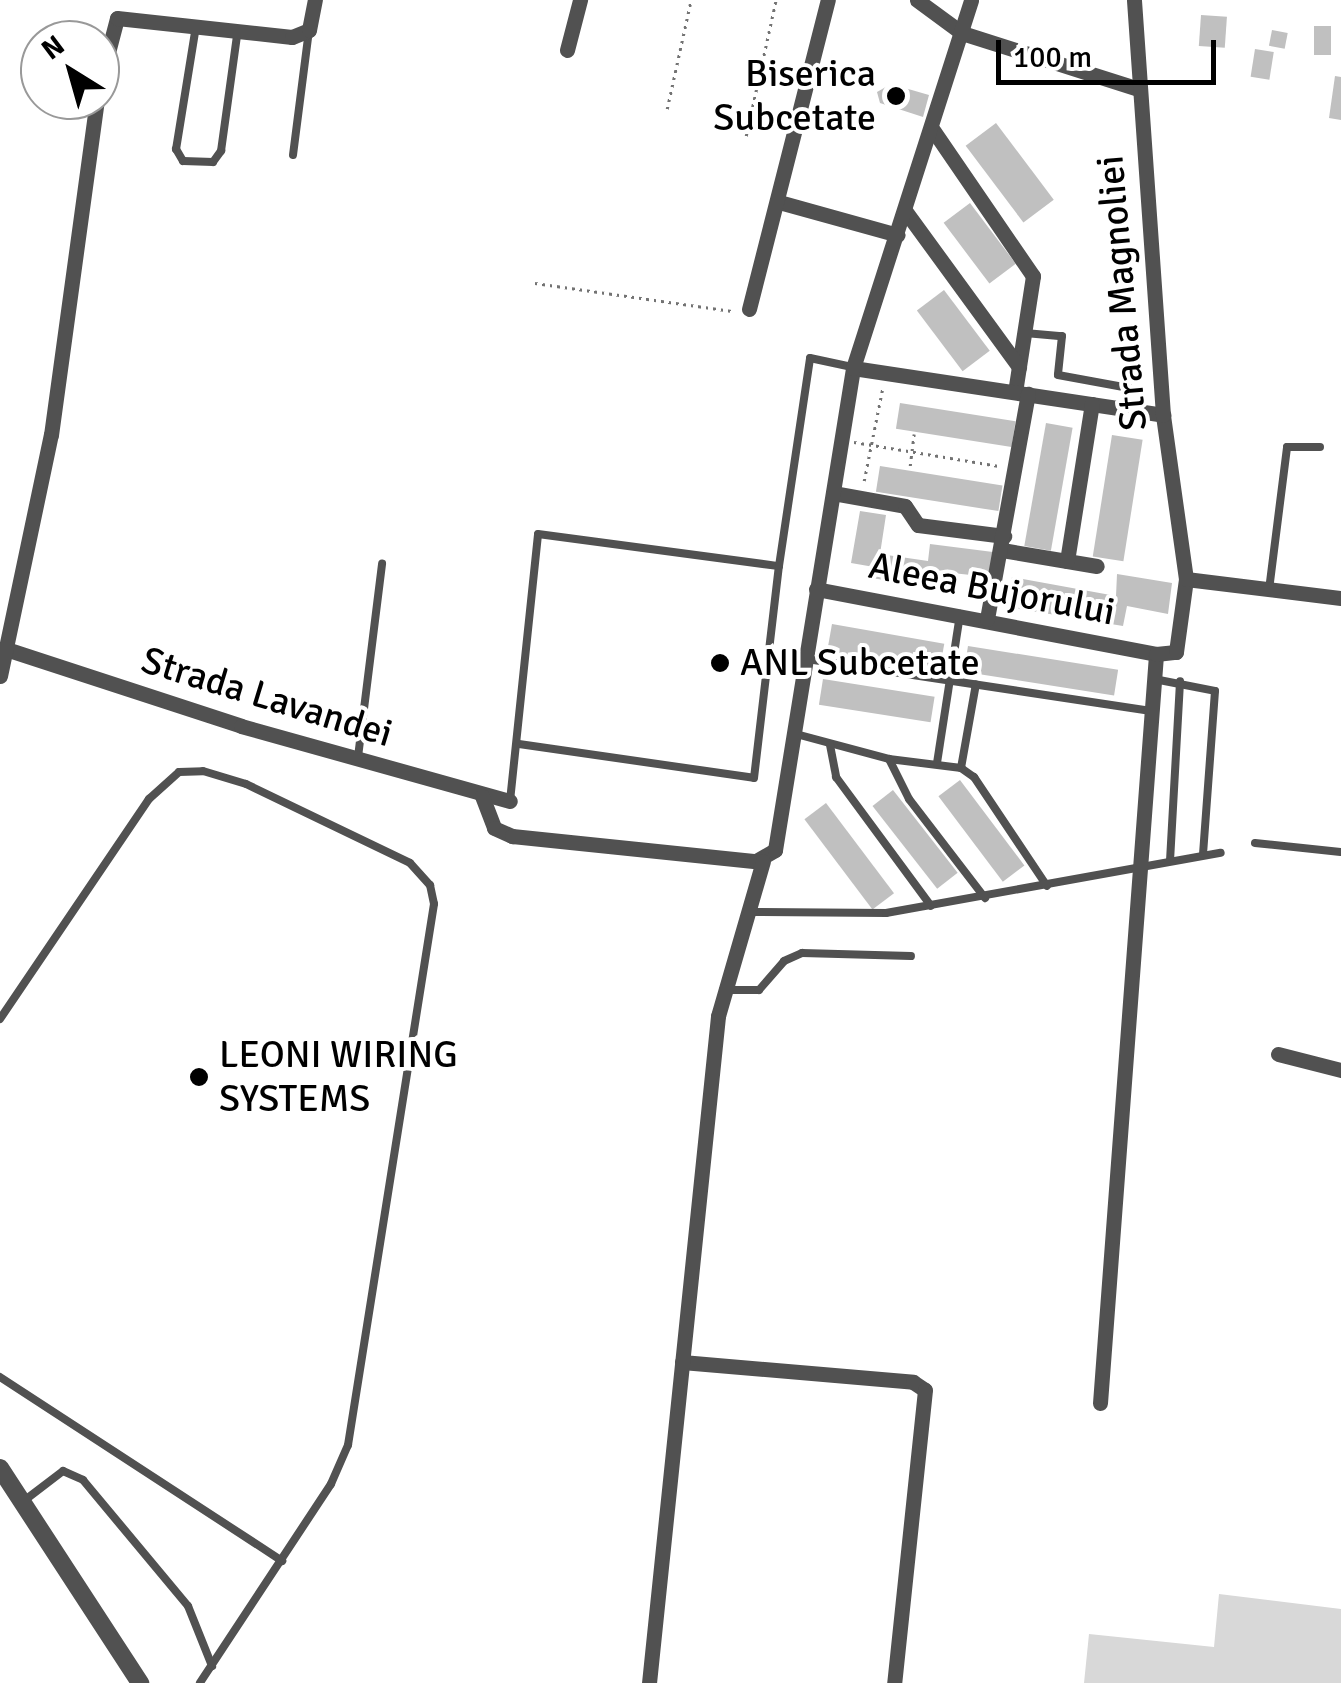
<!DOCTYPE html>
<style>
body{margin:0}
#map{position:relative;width:1341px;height:1683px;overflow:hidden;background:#fff;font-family:Signika,sans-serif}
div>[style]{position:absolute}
.green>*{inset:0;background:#d8d8d8}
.building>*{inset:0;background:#c0c0c0;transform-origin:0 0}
.path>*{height:2.5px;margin-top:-1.25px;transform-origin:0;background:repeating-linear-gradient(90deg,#737373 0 2.5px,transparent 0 7.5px)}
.service>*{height:8px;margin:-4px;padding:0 4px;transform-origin:4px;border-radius:4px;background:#515151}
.minor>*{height:15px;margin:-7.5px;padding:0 7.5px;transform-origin:7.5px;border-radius:7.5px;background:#515151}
.tertiary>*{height:18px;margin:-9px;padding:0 9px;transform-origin:9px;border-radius:9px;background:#515151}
.dots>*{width:28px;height:28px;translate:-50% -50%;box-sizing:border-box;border:5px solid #fff;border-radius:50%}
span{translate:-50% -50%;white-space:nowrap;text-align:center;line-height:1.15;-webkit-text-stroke:8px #fff;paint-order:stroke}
.poi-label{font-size:38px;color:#000}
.right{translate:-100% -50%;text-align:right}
.left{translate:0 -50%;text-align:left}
.street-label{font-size:38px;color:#000}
.north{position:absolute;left:20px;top:20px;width:100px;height:100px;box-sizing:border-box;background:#fff;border:2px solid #999;border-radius:50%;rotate:323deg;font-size:28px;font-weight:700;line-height:40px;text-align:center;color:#000}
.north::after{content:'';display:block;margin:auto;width:35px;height:45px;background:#000;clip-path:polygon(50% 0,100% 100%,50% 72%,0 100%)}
.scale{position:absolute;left:996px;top:40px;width:220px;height:45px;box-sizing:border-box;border:5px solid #000;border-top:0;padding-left:12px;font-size:30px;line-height:35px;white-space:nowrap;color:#000;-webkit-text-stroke:8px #fff;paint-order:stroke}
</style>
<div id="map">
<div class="green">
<div style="clip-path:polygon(1219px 1594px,1341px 1609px,1341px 1683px,1084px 1683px,1089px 1634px,1214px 1647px)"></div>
</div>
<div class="building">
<div style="left:1201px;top:15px;width:26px;height:31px;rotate:4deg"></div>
<div style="left:1314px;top:26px;width:17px;height:29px"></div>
<div style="left:1272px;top:30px;width:16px;height:16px;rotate:11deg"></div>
<div style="left:1255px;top:49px;width:19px;height:28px;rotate:9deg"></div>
<div style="clip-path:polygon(1335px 76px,1341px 77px,1341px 120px,1329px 118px)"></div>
<div style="clip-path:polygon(891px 84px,929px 95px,923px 117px,880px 103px,877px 92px)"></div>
<div style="left:996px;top:123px;width:96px;height:38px;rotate:53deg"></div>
<div style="left:970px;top:203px;width:76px;height:33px;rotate:53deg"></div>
<div style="left:944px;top:290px;width:76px;height:34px;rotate:53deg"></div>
<div style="left:900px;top:403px;width:117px;height:26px;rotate:9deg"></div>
<div style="left:1046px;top:423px;width:27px;height:125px;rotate:10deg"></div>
<div style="left:1112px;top:435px;width:31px;height:123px;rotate:9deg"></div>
<div style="left:880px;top:466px;width:124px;height:26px;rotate:9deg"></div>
<div style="clip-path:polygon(860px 511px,886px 515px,880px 554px,928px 561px,930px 544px,993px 552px,989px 577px,934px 571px,932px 587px,871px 578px,874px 567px,851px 563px)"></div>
<div style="clip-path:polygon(1117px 574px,1172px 583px,1168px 614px,1127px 606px,1123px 626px,1007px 607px,1012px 577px,1116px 596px)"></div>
<div style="left:832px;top:624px;width:114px;height:28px;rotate:10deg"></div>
<div style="left:968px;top:646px;width:152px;height:26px;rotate:9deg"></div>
<div style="left:823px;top:679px;width:113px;height:26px;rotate:9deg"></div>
<div style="left:960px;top:780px;width:107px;height:27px;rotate:53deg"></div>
<div style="left:893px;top:790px;width:105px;height:26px;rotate:52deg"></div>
<div style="left:826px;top:803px;width:113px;height:27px;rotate:53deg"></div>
</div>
<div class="path">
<div style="left:667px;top:109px;width:112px;rotate:-77.6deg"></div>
<div style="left:746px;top:136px;width:139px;rotate:-77.6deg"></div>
<div style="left:535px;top:283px;width:199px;rotate:8.1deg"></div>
<div style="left:854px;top:442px;width:147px;rotate:9.4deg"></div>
<div style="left:910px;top:466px;width:32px;rotate:-83deg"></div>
<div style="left:864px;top:481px;width:97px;rotate:-78.7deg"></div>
</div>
<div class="service">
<div style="left:196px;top:26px;width:125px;rotate:99.2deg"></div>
<div style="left:176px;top:149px;width:14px;rotate:60deg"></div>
<div style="left:183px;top:161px;width:30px;rotate:2deg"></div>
<div style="left:213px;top:162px;width:14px;rotate:-54deg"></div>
<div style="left:221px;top:151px;width:123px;rotate:-82.1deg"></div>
<div style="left:293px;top:155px;width:126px;rotate:-82.7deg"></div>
<div style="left:1025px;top:333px;width:37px;rotate:5deg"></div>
<div style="left:1062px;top:336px;width:39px;rotate:96deg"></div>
<div style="left:1058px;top:375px;width:72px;rotate:10.4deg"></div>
<div style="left:1269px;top:590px;width:144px;rotate:-82.8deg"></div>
<div style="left:1287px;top:447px;width:33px"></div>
<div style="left:807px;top:659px;width:348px;rotate:8.6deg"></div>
<div style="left:1154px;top:679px;width:62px;rotate:11.1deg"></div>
<div style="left:1215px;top:691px;width:162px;rotate:94.2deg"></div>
<div style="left:796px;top:734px;width:96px;rotate:15deg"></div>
<div style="left:889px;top:759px;width:73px;rotate:7.1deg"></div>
<div style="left:961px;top:768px;width:16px;rotate:35deg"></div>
<div style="left:974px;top:777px;width:131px;rotate:56.2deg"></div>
<div style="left:519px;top:744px;width:237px;rotate:8.2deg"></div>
<div style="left:754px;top:778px;width:213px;rotate:-83.3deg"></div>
<div style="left:830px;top:745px;width:33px;rotate:79deg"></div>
<div style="left:836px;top:777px;width:160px;rotate:53.6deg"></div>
<div style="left:358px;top:757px;width:195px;rotate:-82.9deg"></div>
<div style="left:889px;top:759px;width:45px;rotate:63.4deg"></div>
<div style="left:909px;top:799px;width:125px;rotate:52.5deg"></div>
<div style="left:937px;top:763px;width:151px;rotate:-81.2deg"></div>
<div style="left:961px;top:768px;width:85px;rotate:-79.9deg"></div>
<div style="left:510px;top:801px;width:268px;rotate:-84deg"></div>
<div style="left:538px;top:534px;width:243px;rotate:7.6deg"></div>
<div style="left:779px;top:566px;width:210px;rotate:-81.5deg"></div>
<div style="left:810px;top:358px;width:43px;rotate:12.1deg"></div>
<div style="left:1255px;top:843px;width:86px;rotate:6deg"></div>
<div style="left:1170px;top:861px;width:180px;rotate:-86.8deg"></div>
<div style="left:747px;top:912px;width:139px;rotate:0.4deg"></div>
<div style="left:886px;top:913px;width:340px;rotate:-10.2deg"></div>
<div style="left:723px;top:990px;width:36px"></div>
<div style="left:759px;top:990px;width:38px;rotate:-49deg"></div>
<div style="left:784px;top:961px;width:20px;rotate:-24deg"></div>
<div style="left:802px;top:953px;width:109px;rotate:1.6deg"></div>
<div style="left:0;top:1019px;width:266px;rotate:-55.9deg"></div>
<div style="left:149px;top:799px;width:40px;rotate:-42deg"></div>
<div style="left:179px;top:772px;width:24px;rotate:-2deg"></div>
<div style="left:203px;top:771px;width:45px;rotate:16.8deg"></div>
<div style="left:246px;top:784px;width:182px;rotate:25.7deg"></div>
<div style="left:410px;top:863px;width:30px;rotate:48deg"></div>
<div style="left:430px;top:885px;width:19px;rotate:78deg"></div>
<div style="left:434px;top:904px;width:548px;rotate:99.03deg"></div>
<div style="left:348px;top:1445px;width:43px;rotate:113.6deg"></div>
<div style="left:331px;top:1484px;width:238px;rotate:123.4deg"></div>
<div style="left:0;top:1377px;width:337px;rotate:33.1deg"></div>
<div style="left:25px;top:1500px;width:48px;rotate:-37.3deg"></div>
<div style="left:63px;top:1471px;width:22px;rotate:24deg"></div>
<div style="left:83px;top:1480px;width:164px;rotate:50.2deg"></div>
<div style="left:188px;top:1606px;width:65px;rotate:68.2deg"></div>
</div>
<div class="minor">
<div style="left:917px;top:0;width:56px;rotate:36.3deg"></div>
<div style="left:962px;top:33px;width:186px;rotate:17.6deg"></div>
<div style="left:567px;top:50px;width:52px;rotate:-75.4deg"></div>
<div style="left:100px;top:83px;width:67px;rotate:-75.3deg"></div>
<div style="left:117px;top:18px;width:176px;rotate:6.2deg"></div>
<div style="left:292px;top:37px;width:18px;rotate:-22deg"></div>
<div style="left:309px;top:30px;width:31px;rotate:-79deg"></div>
<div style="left:933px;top:130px;width:177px;rotate:55.6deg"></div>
<div style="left:1033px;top:276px;width:117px;rotate:98.8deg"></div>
<div style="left:779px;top:202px;width:123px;rotate:15.5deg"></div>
<div style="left:906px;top:212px;width:192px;rotate:53.9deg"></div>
<div style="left:749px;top:309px;width:319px;rotate:-75.7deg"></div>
<div style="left:853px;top:368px;width:314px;rotate:8.6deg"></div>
<div style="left:833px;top:493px;width:73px;rotate:10.2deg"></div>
<div style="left:905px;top:506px;width:23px;rotate:56deg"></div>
<div style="left:918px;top:525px;width:87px;rotate:7.3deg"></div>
<div style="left:1002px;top:550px;width:96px;rotate:9.6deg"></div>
<div style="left:1067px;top:561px;width:159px;rotate:-81deg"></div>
<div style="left:1186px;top:579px;width:156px;rotate:7deg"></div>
<div style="left:816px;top:589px;width:346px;rotate:10.8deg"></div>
<div style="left:987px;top:619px;width:229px;rotate:-79.7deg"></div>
<div style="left:6px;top:649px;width:247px;rotate:18.1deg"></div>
<div style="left:241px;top:726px;width:279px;rotate:15.6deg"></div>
<div style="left:0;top:676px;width:246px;rotate:-78.1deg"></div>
<div style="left:51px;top:435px;width:338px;rotate:-82.2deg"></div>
<div style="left:482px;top:796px;width:34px;rotate:69deg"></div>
<div style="left:494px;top:828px;width:20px;rotate:24deg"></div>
<div style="left:512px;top:836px;width:245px;rotate:5.9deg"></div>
<div style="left:756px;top:861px;width:22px;rotate:-30deg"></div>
<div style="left:775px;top:850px;width:488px;rotate:-80.8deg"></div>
<div style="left:853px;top:368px;width:386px;rotate:-72.2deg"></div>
<div style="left:1278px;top:1054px;width:65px;rotate:14.3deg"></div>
<div style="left:682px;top:1362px;width:232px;rotate:4.9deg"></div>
<div style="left:913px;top:1382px;width:14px;rotate:34deg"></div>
<div style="left:925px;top:1390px;width:295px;rotate:96deg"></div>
<div style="left:1100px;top:1403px;width:751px;rotate:-85.72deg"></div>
<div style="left:1156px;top:654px;width:20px;rotate:-6deg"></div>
<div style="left:1176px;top:652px;width:74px;rotate:-82.2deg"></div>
<div style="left:1186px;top:579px;width:166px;rotate:-98deg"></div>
<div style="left:1163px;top:415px;width:416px;rotate:-94deg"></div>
<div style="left:649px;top:1683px;width:671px;rotate:-84.09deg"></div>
<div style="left:718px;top:1016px;width:161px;rotate:-73.8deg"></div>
</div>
<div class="tertiary">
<div style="left:0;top:1468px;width:257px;rotate:56.9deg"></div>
</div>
<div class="dots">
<div style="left:896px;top:96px;background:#000"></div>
<div style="left:720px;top:663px;background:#000"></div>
<div style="left:199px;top:1077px;background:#000"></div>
</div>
<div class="poi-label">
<span class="right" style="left:876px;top:96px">Biserica<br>Subcetate</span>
<span class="left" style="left:740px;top:663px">ANL Subcetate</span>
<span class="left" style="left:219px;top:1077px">LEONI WIRING<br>SYSTEMS</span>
</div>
<div class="street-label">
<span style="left:1122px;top:293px;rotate:-95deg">Strada Magnoliei</span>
<span style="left:992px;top:589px;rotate:11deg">Aleea Bujorului</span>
<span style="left:267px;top:697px;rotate:17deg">Strada Lavandei</span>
</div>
<div class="north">N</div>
<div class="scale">100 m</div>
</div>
